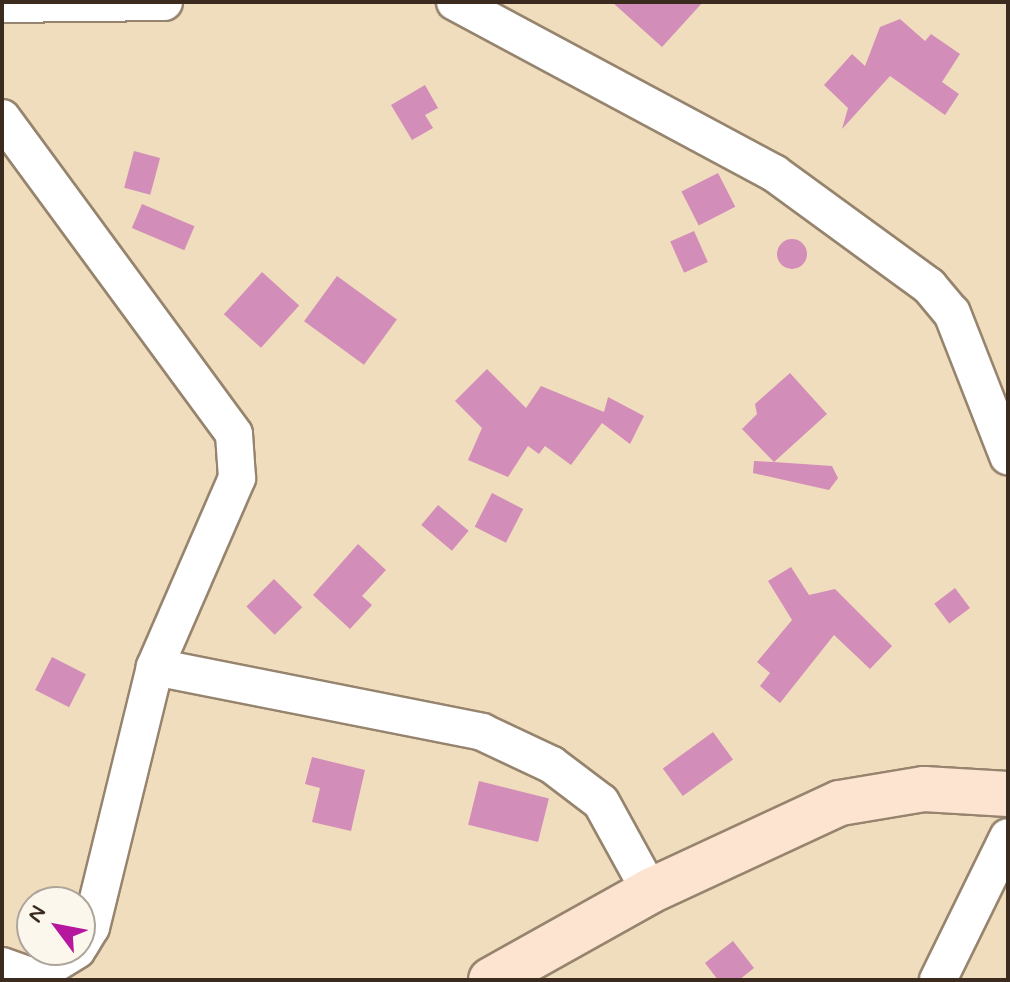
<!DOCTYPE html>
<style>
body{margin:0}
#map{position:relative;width:1010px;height:982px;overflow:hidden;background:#f0ddbd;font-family:Mynerve,sans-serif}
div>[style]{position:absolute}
.building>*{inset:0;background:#d28db8;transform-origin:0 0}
.round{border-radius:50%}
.roads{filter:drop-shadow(2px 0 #96846e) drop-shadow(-2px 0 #96846e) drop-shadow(0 2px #96846e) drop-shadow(0 -2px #96846e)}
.street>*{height:36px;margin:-18px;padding:0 18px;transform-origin:18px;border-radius:18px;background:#fff}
.secondary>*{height:44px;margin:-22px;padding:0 22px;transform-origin:22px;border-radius:22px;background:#fde4d1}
span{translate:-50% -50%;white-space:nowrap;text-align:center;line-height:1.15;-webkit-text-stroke:7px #fbf7ec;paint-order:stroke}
.frame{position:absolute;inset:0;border:4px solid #3b2a1e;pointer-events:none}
.north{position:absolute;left:16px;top:886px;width:80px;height:80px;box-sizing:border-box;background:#fbf7ec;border:2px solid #aea59a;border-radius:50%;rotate:302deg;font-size:22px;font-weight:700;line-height:32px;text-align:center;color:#3b2a1e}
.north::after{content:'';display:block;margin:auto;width:28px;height:36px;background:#b5179e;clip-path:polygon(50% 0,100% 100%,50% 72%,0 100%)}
</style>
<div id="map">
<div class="building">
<div style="clip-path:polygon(612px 2px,703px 2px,662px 47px)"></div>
<div style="clip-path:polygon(900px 19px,925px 41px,931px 34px,960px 54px,942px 82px,959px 94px,945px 115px,890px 76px,842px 129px,848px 108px,824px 85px,852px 54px,865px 66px,880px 27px)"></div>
<div style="clip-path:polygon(425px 85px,438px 108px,425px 115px,433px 128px,412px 140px,391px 105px)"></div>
<div style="left:134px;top:151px;width:27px;height:38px;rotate:15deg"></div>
<div style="left:718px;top:173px;width:38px;height:41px;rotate:63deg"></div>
<div style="left:142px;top:204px;width:57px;height:26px;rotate:23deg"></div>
<div style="left:694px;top:231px;width:34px;height:26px;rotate:66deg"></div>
<div class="round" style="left:777px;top:239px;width:30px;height:30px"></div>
<div style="left:262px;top:272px;width:50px;height:57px;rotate:42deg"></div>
<div style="left:337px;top:276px;width:74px;height:56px;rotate:36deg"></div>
<div style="clip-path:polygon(487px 369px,526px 408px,541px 386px,604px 412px,608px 397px,644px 416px,630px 444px,602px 423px,571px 465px,545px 446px,539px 454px,528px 446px,508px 477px,468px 460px,482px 428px,455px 401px)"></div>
<div style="clip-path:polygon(790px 373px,827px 414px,774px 462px,832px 466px,838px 478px,829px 490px,753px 473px,754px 461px,774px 462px,742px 429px,757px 414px,755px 404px)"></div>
<div style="left:492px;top:493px;width:35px;height:38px;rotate:27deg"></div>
<div style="left:438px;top:505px;width:40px;height:26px;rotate:40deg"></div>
<div style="clip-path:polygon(358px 544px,386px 570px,362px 596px,372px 605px,350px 629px,313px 595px)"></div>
<div style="clip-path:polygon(791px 567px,809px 595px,835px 589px,892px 646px,870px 669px,834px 635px,780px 703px,760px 686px,770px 673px,757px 662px,792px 620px,768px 581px)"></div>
<div style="left:274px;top:579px;width:40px;height:39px;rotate:45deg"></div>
<div style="left:955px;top:588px;width:25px;height:26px;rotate:53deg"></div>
<div style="left:52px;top:657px;width:38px;height:37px;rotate:27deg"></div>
<div style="left:713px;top:732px;width:34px;height:62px;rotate:54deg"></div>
<div style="clip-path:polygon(312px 757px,365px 770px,351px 831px,312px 822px,320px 788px,305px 784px)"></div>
<div style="left:479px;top:781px;width:72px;height:45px;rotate:14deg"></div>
<div style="clip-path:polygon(733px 941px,754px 968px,739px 980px,718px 980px,705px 963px)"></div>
</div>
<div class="roads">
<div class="street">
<div style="left:455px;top:2px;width:362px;rotate:28.2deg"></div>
<div style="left:774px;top:173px;width:192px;rotate:36.1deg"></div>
<div style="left:929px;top:286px;width:35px;rotate:50deg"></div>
<div style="left:952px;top:313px;width:154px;rotate:68.6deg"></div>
<div style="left:2px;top:4px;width:162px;rotate:-0.7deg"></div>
<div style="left:2px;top:118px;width:392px;rotate:53.7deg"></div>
<div style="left:234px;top:434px;width:44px;rotate:86.1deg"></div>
<div style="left:237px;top:478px;width:206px;rotate:113.5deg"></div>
<div style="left:155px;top:667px;width:268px;rotate:103.8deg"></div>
<div style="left:91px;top:927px;width:21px;rotate:121deg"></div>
<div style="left:155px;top:667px;width:333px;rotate:11.2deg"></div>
<div style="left:482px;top:732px;width:77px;rotate:25.2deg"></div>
<div style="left:552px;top:765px;width:61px;rotate:37.1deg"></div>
<div style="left:601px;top:802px;width:102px;rotate:61.2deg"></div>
<div style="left:2px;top:966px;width:41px;rotate:19.7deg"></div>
<div style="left:38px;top:974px;width:46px;rotate:-31.6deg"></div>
<div style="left:938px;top:980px;width:159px;rotate:-63.9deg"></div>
</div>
<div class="secondary">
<div style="left:491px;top:980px;width:182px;rotate:-29.2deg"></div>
<div style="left:650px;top:891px;width:209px;rotate:-24.9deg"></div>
<div style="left:840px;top:803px;width:85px;rotate:-9.5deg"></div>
<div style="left:924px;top:789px;width:84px;rotate:3.4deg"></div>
</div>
</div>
<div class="frame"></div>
<div class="north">N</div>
</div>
